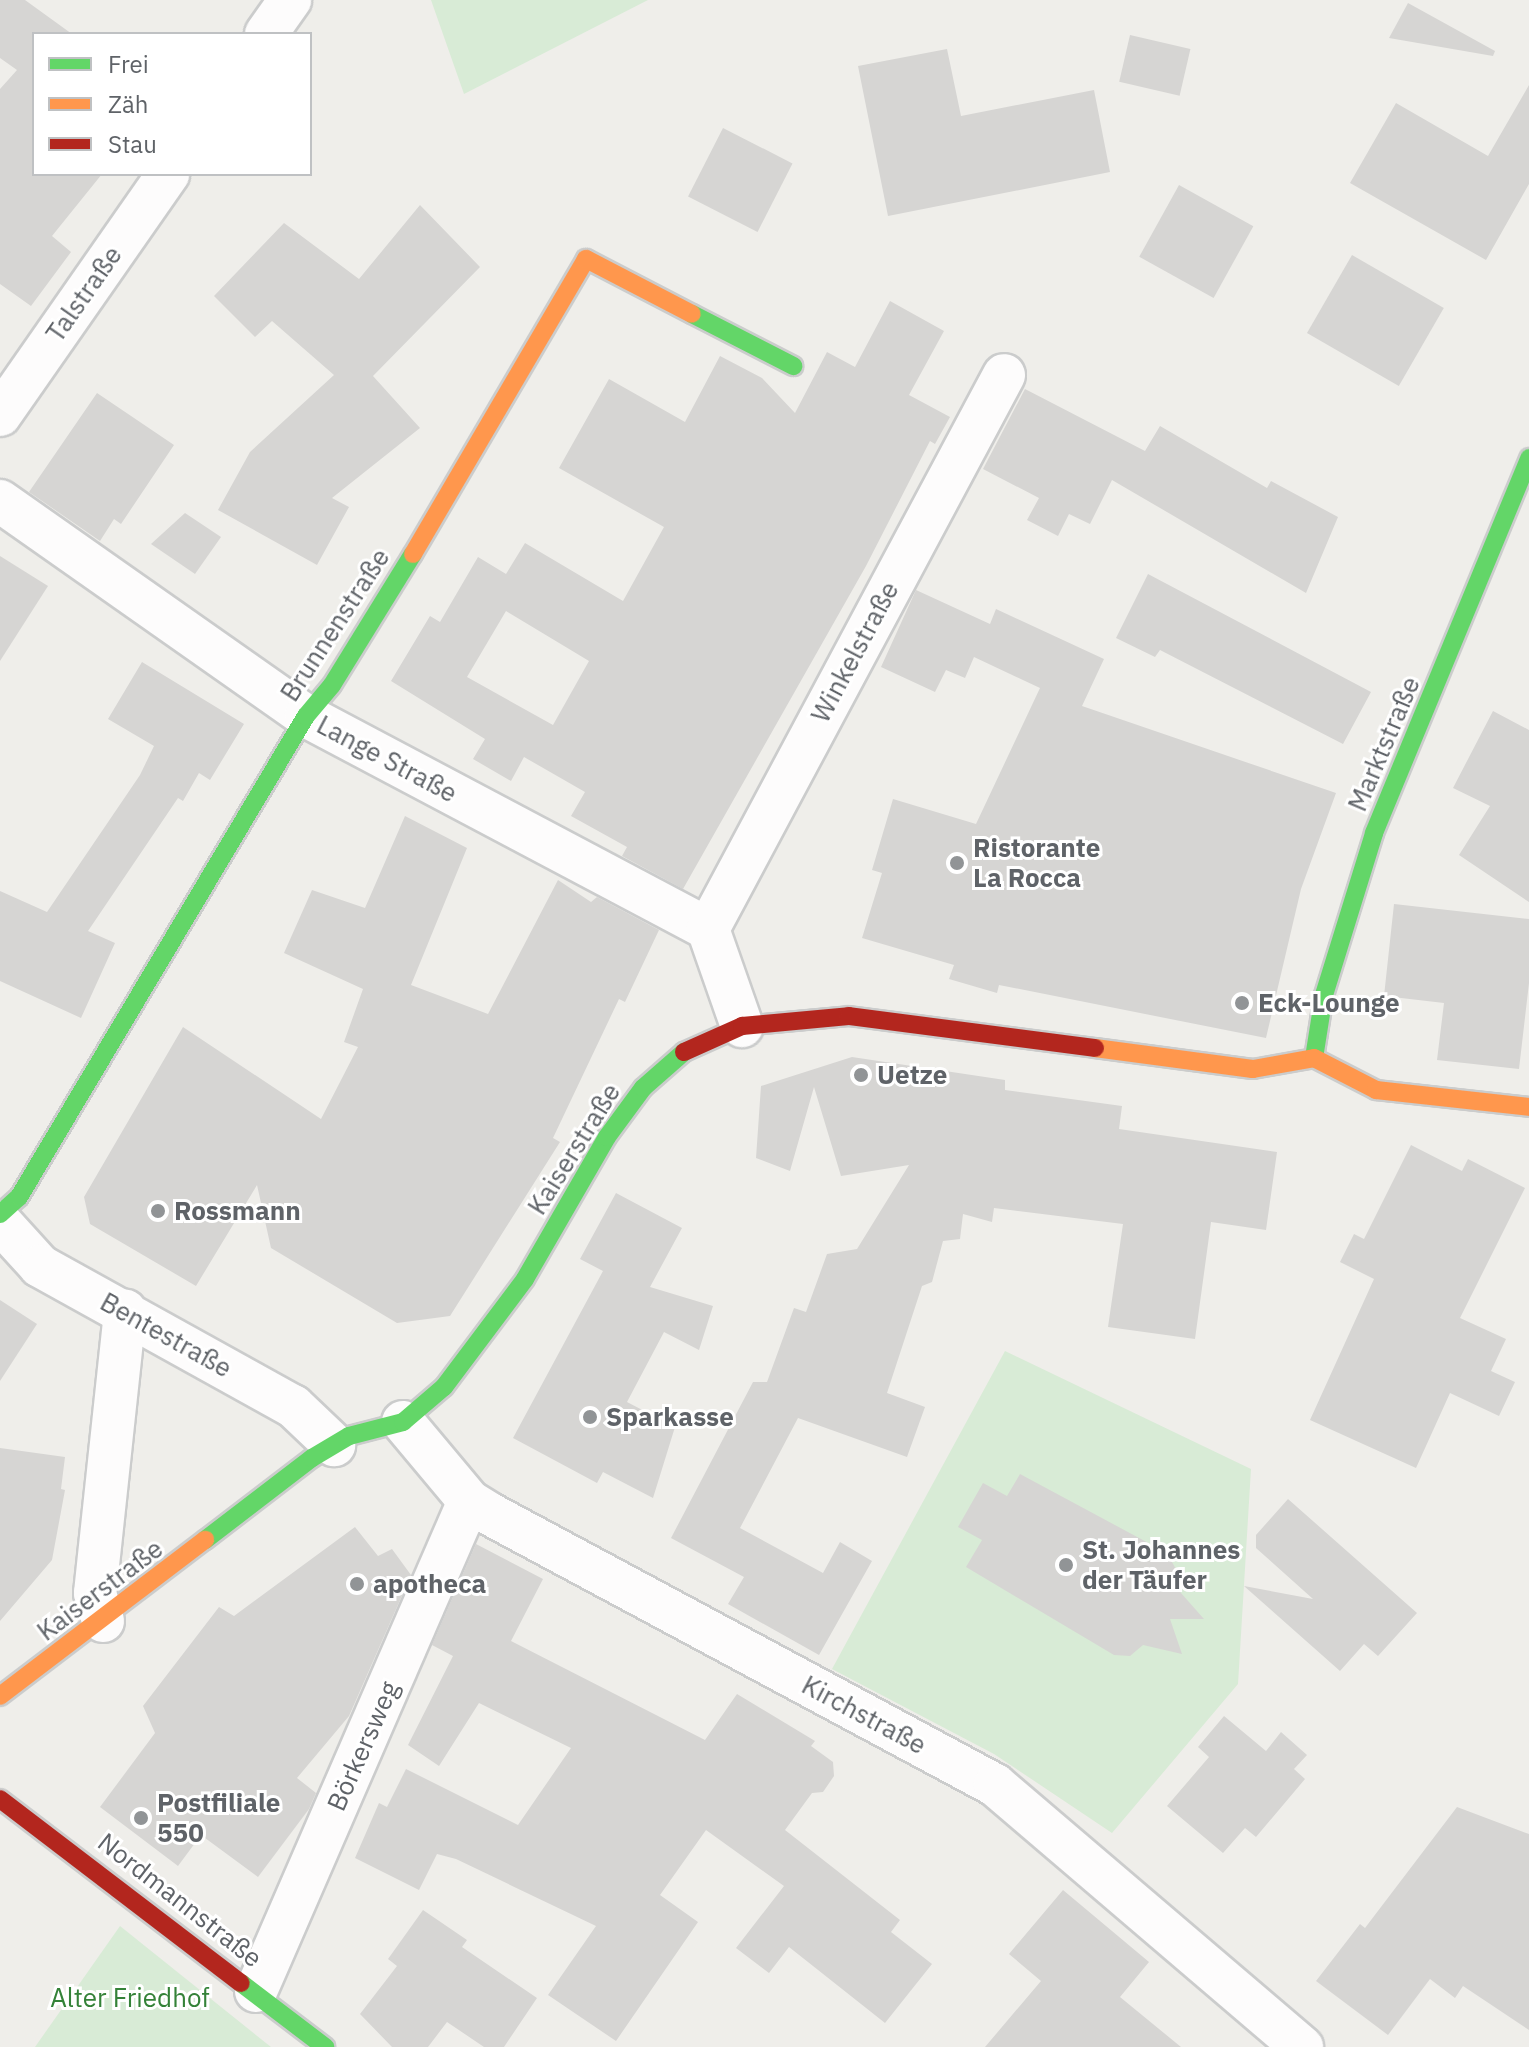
<!DOCTYPE html>
<meta charset="utf-8">
<style>
body{margin:0}
#map{position:relative;width:1529px;height:2047px;overflow:hidden;background:#efeeea;font-family:"IBM Plex Sans",sans-serif}
div>[style]{position:absolute}
.green>*{inset:0;background:#d8ebd6}
.building>*{inset:0;background:#d6d5d3;transform-origin:0 0}
.roads{filter:drop-shadow(2px 0 #cbcccc) drop-shadow(-2px 0 #cbcccc) drop-shadow(0 2px #cbcccc) drop-shadow(0 -2px #cbcccc)}
.street>*{height:42px;margin:-21px;padding:0 21px;transform-origin:21px;border-radius:21px;background:#fdfcfc}
.fast>*{height:18px;margin:-9px;padding:0 9px;transform-origin:9px;border-radius:9px;background:#63d668}
.slow>*{height:18px;margin:-9px;padding:0 9px;transform-origin:9px;border-radius:9px;background:#ff974d}
.jam>*{height:18px;margin:-9px;padding:0 9px;transform-origin:9px;border-radius:9px;background:#b3261e}
.dots>*{width:22px;height:22px;translate:-50% -50%;box-sizing:border-box;border:4px solid #fff;border-radius:50%}
span{translate:-50% -50%;white-space:nowrap;text-align:center;line-height:1.15;-webkit-text-stroke:6px #fff;paint-order:stroke}
.street-label{font-size:26px;color:#5f6368}
.poi-label{font-size:26px;color:#5f6368;font-weight:700}
.left{translate:0 -50%;text-align:left}
.park-label{font-size:26px;color:#348238}
.legend{position:absolute;left:32px;top:32px;width:280px;height:144px;box-sizing:border-box;background:#fff;border:2px solid #bfc1c3;margin:0;padding:10px 14px;list-style:none;font-size:24px;color:#5f6368}
.legend li{display:flex;align-items:center;gap:16px;height:40px}
.legend b{width:40px;border:2px solid #bfc1c3}
</style>
<div id="map">
<div class="green">
<div style="clip-path:polygon(431px 0,648px 0,464px 94px)"></div>
<div style="clip-path:polygon(1005px 1351px,1251px 1469px,1238px 1684px,1112px 1833px,994px 1754px,832px 1669px)"></div>
<div style="clip-path:polygon(120px 1926px,271px 2047px,35px 2047px)"></div>
</div>
<div class="building">
<div style="clip-path:polygon(0 0,25px 0,72px 34px,34px 34px,34px 174px,102px 174px,52px 236px,71px 252px,31px 306px,0 284px,0 89px,17px 70px,0 58px)"></div>
<div style="clip-path:polygon(1408px 3px,1495px 51px,1493px 56px,1389px 38px)"></div>
<div style="left:1130px;top:35px;width:62px;height:48px;rotate:13deg"></div>
<div style="clip-path:polygon(947px 49px,961px 116px,1094px 90px,1110px 172px,888px 216px,858px 66px)"></div>
<div style="clip-path:polygon(1529px 85px,1529px 184px,1486px 260px,1350px 183px,1396px 103px,1488px 156px)"></div>
<div style="left:723px;top:128px;width:78px;height:77px;rotate:27deg"></div>
<div style="left:1179px;top:185px;width:85px;height:82px;rotate:29deg"></div>
<div style="clip-path:polygon(420px 205px,480px 267px,373px 376px,420px 428px,332px 498px,349px 507px,317px 565px,218px 510px,250px 452px,334px 375px,272px 321px,255px 337px,214px 296px,284px 223px,359px 279px)"></div>
<div style="left:1352px;top:255px;width:106px;height:90px;rotate:30deg"></div>
<div style="clip-path:polygon(evenodd,890px 301px,944px 331px,909px 395px,950px 417px,935px 444px,930px 441px,866px 566px,683px 889px,622px 856px,627px 847px,571px 816px,585px 792px,524px 757px,511px 781px,473px 759px,485px 739px,391px 681px,430px 616px,440px 622px,478px 557px,506px 574px,525px 543px,623px 601px,664px 527px,559px 468px,609px 379px,685px 422px,720px 356px,762px 378px,795px 413px,827px 352px,855px 367px,890px 301px,506px 611px,589px 661px,553px 725px,467px 677px,506px 611px)"></div>
<div style="clip-path:polygon(1025px 389px,1145px 451px,1160px 426px,1267px 488px,1271px 481px,1338px 517px,1306px 593px,1112px 480px,1090px 524px,1069px 514px,1058px 536px,1027px 520px,1039px 498px,983px 469px)"></div>
<div style="clip-path:polygon(97px 393px,174px 445px,121px 524px,114px 519px,100px 541px,29px 492px)"></div>
<div style="clip-path:polygon(185px 513px,221px 537px,195px 574px,151px 544px)"></div>
<div style="clip-path:polygon(0 556px,48px 586px,0 661px)"></div>
<div style="clip-path:polygon(1148px 574px,1371px 692px,1343px 744px,1160px 650px,1155px 657px,1116px 638px)"></div>
<div style="clip-path:polygon(916px 590px,990px 624px,996px 609px,1104px 659px,1082px 706px,1336px 793px,1301px 889px,1266px 1038px,999px 985px,997px 993px,949px 979px,954px 965px,862px 938px,882px 873px,872px 870px,893px 799px,976px 824px,1040px 688px,974px 657px,965px 678px,946px 670px,935px 692px,881px 667px)"></div>
<div style="clip-path:polygon(142px 662px,244px 724px,210px 780px,199px 773px,183px 801px,178px 798px,88px 931px,115px 943px,81px 1018px,0 981px,0 891px,47px 912px,140px 775px,154px 746px,108px 719px)"></div>
<div style="clip-path:polygon(1493px 711px,1529px 730px,1529px 902px,1459px 855px,1490px 806px,1453px 788px)"></div>
<div style="clip-path:polygon(405px 816px,467px 848px,411px 985px,488px 1014px,558px 880px,591px 902px,597px 897px,659px 930px,625px 1002px,619px 999px,553px 1138px,560px 1142px,450px 1316px,397px 1323px,271px 1248px,257px 1185px,196px 1286px,90px 1224px,84px 1197px,183px 1027px,321px 1119px,358px 1047px,344px 1042px,363px 989px,284px 953px,312px 890px,365px 908px)"></div>
<div style="clip-path:polygon(1394px 904px,1529px 919px,1529px 983px,1519px 1069px,1437px 1060px,1444px 1003px,1384px 996px)"></div>
<div style="clip-path:polygon(852px 1057px,1005px 1080px,1005px 1090px,1122px 1106px,1119px 1129px,1277px 1152px,1266px 1230px,1211px 1222px,1195px 1339px,1108px 1327px,1123px 1224px,994px 1208px,992px 1222px,963px 1214px,960px 1239px,943px 1241px,932px 1282px,922px 1286px,887px 1393px,925px 1407px,907px 1457px,798px 1418px,740px 1528px,823px 1573px,840px 1542px,872px 1561px,819px 1655px,728px 1604px,744px 1577px,671px 1538px,753px 1382px,767px 1382px,794px 1308px,806px 1312px,827px 1254px,857px 1249px,909px 1165px,841px 1176px,814px 1087px,790px 1171px,756px 1158px,761px 1086px)"></div>
<div style="clip-path:polygon(1411px 1145px,1462px 1171px,1468px 1159px,1525px 1188px,1460px 1318px,1506px 1339px,1491px 1371px,1515px 1382px,1499px 1416px,1450px 1393px,1416px 1468px,1310px 1420px,1374px 1279px,1340px 1262px,1354px 1234px,1364px 1239px)"></div>
<div style="clip-path:polygon(616px 1193px,682px 1228px,650px 1287px,713px 1306px,699px 1350px,664px 1332px,627px 1402px,675px 1427px,653px 1498px,603px 1472px,597px 1483px,513px 1438px,603px 1271px,580px 1259px)"></div>
<div style="clip-path:polygon(0 1300px,37px 1324px,0 1381px)"></div>
<div style="clip-path:polygon(0 1448px,65px 1457px,61px 1489px,65px 1490px,52px 1560px,0 1621px)"></div>
<div style="clip-path:polygon(1020px 1474px,1167px 1553px,1177px 1571px,1173px 1584px,1204px 1619px,1170px 1619px,1182px 1654px,1143px 1645px,1130px 1656px,1114px 1655px,966px 1567px,982px 1540px,958px 1527px,983px 1483px,1007px 1496px)"></div>
<div style="clip-path:polygon(1288px 1499px,1417px 1613px,1378px 1656px,1364px 1644px,1340px 1671px,1244px 1586px,1313px 1599px,1256px 1548px,1256px 1535px)"></div>
<div style="clip-path:polygon(355px 1527px,378px 1556px,392px 1549px,411px 1575px,349px 1716px,297px 1778px,316px 1793px,309px 1809px,258px 1877px,201px 1835px,178px 1866px,100px 1807px,155px 1733px,143px 1706px,219px 1607px,234px 1616px)"></div>
<div style="clip-path:polygon(476px 1544px,543px 1579px,511px 1641px,705px 1740px,737px 1694px,815px 1741px,811px 1746px,833px 1762px,834px 1776px,823px 1792px,812px 1793px,785px 1830px,900px 1920px,891px 1932px,932px 1964px,885px 2023px,789px 1947px,769px 1973px,736px 1948px,784px 1886px,706px 1830px,660px 1895px,698px 1922px,616px 2041px,548px 1995px,596px 1926px,456px 1859px,437px 1854px,419px 1890px,355px 1858px,379px 1803px,387px 1807px,406px 1769px,518px 1825px,571px 1748px,479px 1703px,439px 1766px,408px 1745px,453px 1656px,432px 1645px)"></div>
<div style="clip-path:polygon(1224px 1716px,1266px 1751px,1281px 1732px,1307px 1755px,1294px 1769px,1305px 1779px,1256px 1837px,1245px 1828px,1223px 1853px,1167px 1806px,1209px 1757px,1198px 1747px)"></div>
<div style="clip-path:polygon(1457px 1807px,1529px 1834px,1529px 2030px,1463px 1986px,1455px 1998px,1430px 1979px,1388px 2035px,1316px 1981px,1360px 1924px,1365px 1928px)"></div>
<div style="clip-path:polygon(1063px 1890px,1149px 1962px,1120px 1997px,1181px 2047px,985px 2047px,1041px 1981px,1009px 1954px)"></div>
<div style="clip-path:polygon(423px 1910px,467px 1940px,462px 1947px,537px 1998px,504px 2047px,484px 2047px,447px 2022px,428px 2047px,392px 2047px,360px 2014px,397px 1966px,388px 1959px)"></div>
</div>
<div class="roads">
<div class="street">
<div style="left:266px;top:34px;width:42px;rotate:-54.8deg"></div>
<div style="left:0;top:415px;width:294px;rotate:-55.1deg"></div>
<div style="left:0;top:501px;width:374px;rotate:35.1deg"></div>
<div style="left:306px;top:716px;width:455px;rotate:27.9deg"></div>
<div style="left:708px;top:929px;width:103px;rotate:70.7deg"></div>
<div style="left:708px;top:929px;width:628px;rotate:-61.88deg"></div>
<div style="left:0;top:1222px;width:59px;rotate:47.7deg"></div>
<div style="left:40px;top:1266px;width:289px;rotate:29deg"></div>
<div style="left:293px;top:1406px;width:57px;rotate:43.6deg"></div>
<div style="left:403px;top:1422px;width:103px;rotate:50.1deg"></div>
<div style="left:469px;top:1501px;width:22px;rotate:32deg"></div>
<div style="left:488px;top:1513px;width:575px;rotate:28.21deg"></div>
<div style="left:995px;top:1785px;width:404px;rotate:40.5deg"></div>
<div style="left:103px;top:1621px;width:29px;rotate:-106deg"></div>
<div style="left:95px;top:1593px;width:284px;rotate:-83.9deg"></div>
<div style="left:256px;top:1991px;width:534px;rotate:-66.51deg"></div>
</div>
<div class="fast">
<div style="left:692px;top:314px;width:114px;rotate:27.2deg"></div>
<div style="left:1314px;top:1058px;width:64px;rotate:-81deg"></div>
<div style="left:1324px;top:995px;width:170px;rotate:-72.8deg"></div>
<div style="left:1374px;top:833px;width:406px;rotate:-67.5deg"></div>
<div style="left:0;top:1214px;width:25px;rotate:-42deg"></div>
<div style="left:19px;top:1197px;width:560px;rotate:-59.18deg"></div>
<div style="left:306px;top:716px;width:40px;rotate:-50deg"></div>
<div style="left:332px;top:685px;width:154px;rotate:-58.3deg"></div>
<div style="left:205px;top:1540px;width:135px;rotate:-37.5deg"></div>
<div style="left:312px;top:1458px;width:43px;rotate:-30.7deg"></div>
<div style="left:349px;top:1436px;width:56px;rotate:-14.5deg"></div>
<div style="left:403px;top:1422px;width:54px;rotate:-40.5deg"></div>
<div style="left:444px;top:1387px;width:135px;rotate:-53.1deg"></div>
<div style="left:525px;top:1279px;width:164px;rotate:-60deg"></div>
<div style="left:607px;top:1137px;width:61px;rotate:-53.7deg"></div>
<div style="left:643px;top:1088px;width:55px;rotate:-41.3deg"></div>
<div style="left:241px;top:1983px;width:106px;rotate:37.3deg"></div>
</div>
<div class="slow">
<div style="left:413px;top:554px;width:342px;rotate:-59.6deg"></div>
<div style="left:586px;top:259px;width:119px;rotate:27.4deg"></div>
<div style="left:1095px;top:1048px;width:159px;rotate:7.6deg"></div>
<div style="left:1253px;top:1069px;width:62px;rotate:-10.2deg"></div>
<div style="left:1314px;top:1058px;width:70px;rotate:27.3deg"></div>
<div style="left:1376px;top:1090px;width:154px;rotate:6.3deg"></div>
<div style="left:0;top:1696px;width:258px;rotate:-37.3deg"></div>
</div>
<div class="jam">
<div style="left:684px;top:1052px;width:64px;rotate:-24.1deg"></div>
<div style="left:742px;top:1026px;width:107px;rotate:-5.3deg"></div>
<div style="left:849px;top:1016px;width:248px;rotate:7.4deg"></div>
<div style="left:0;top:1799px;width:303px;rotate:37.4deg"></div>
</div>
</div>
<div class="dots">
<div style="left:957px;top:863px;background:#919496"></div>
<div style="left:1242px;top:1003px;background:#919496"></div>
<div style="left:861px;top:1075px;background:#919496"></div>
<div style="left:158px;top:1211px;background:#919496"></div>
<div style="left:590px;top:1417px;background:#919496"></div>
<div style="left:1066px;top:1565px;background:#919496"></div>
<div style="left:357px;top:1584px;background:#919496"></div>
<div style="left:141px;top:1818px;background:#919496"></div>
</div>
<div class="street-label">
<span style="left:84px;top:294px;rotate:-55deg">Talstraße</span>
<span style="left:335px;top:625px;rotate:-57deg">Brunnenstraße</span>
<span style="left:855px;top:652px;rotate:-62deg">Winkelstraße</span>
<span style="left:1384px;top:744px;rotate:-67deg">Marktstraße</span>
<span style="left:387px;top:759px;rotate:28deg">Lange Straße</span>
<span style="left:574px;top:1149px;rotate:-58deg">Kaiserstraße</span>
<span style="left:166px;top:1335px;rotate:29deg">Bentestraße</span>
<span style="left:100px;top:1590px;rotate:-37deg">Kaiserstraße</span>
<span style="left:864px;top:1715px;rotate:28deg">Kirchstraße</span>
<span style="left:363px;top:1746px;rotate:-66deg">Börkersweg</span>
<span style="left:180px;top:1900px;rotate:38deg">Nordmannstraße</span>
</div>
<div class="poi-label">
<span class="left" style="left:973px;top:863px">Ristorante<br>La Rocca</span>
<span class="left" style="left:1258px;top:1003px">Eck-Lounge</span>
<span class="left" style="left:877px;top:1075px">Uetze</span>
<span class="left" style="left:174px;top:1211px">Rossmann</span>
<span class="left" style="left:606px;top:1417px">Sparkasse</span>
<span class="left" style="left:1082px;top:1565px">St. Johannes<br>der Täufer</span>
<span class="left" style="left:373px;top:1584px">apotheca</span>
<span class="left" style="left:157px;top:1818px">Postfiliale<br>550</span>
</div>
<div class="park-label">
<span style="left:130px;top:1998px">Alter Friedhof</span>
</div>
<ul class="legend">
<li><b style="height:10px;background:#63d668"></b>Frei</li>
<li><b style="height:10px;background:#ff974d"></b>Zäh</li>
<li><b style="height:10px;background:#b3261e"></b>Stau</li>
</ul>
</div>
